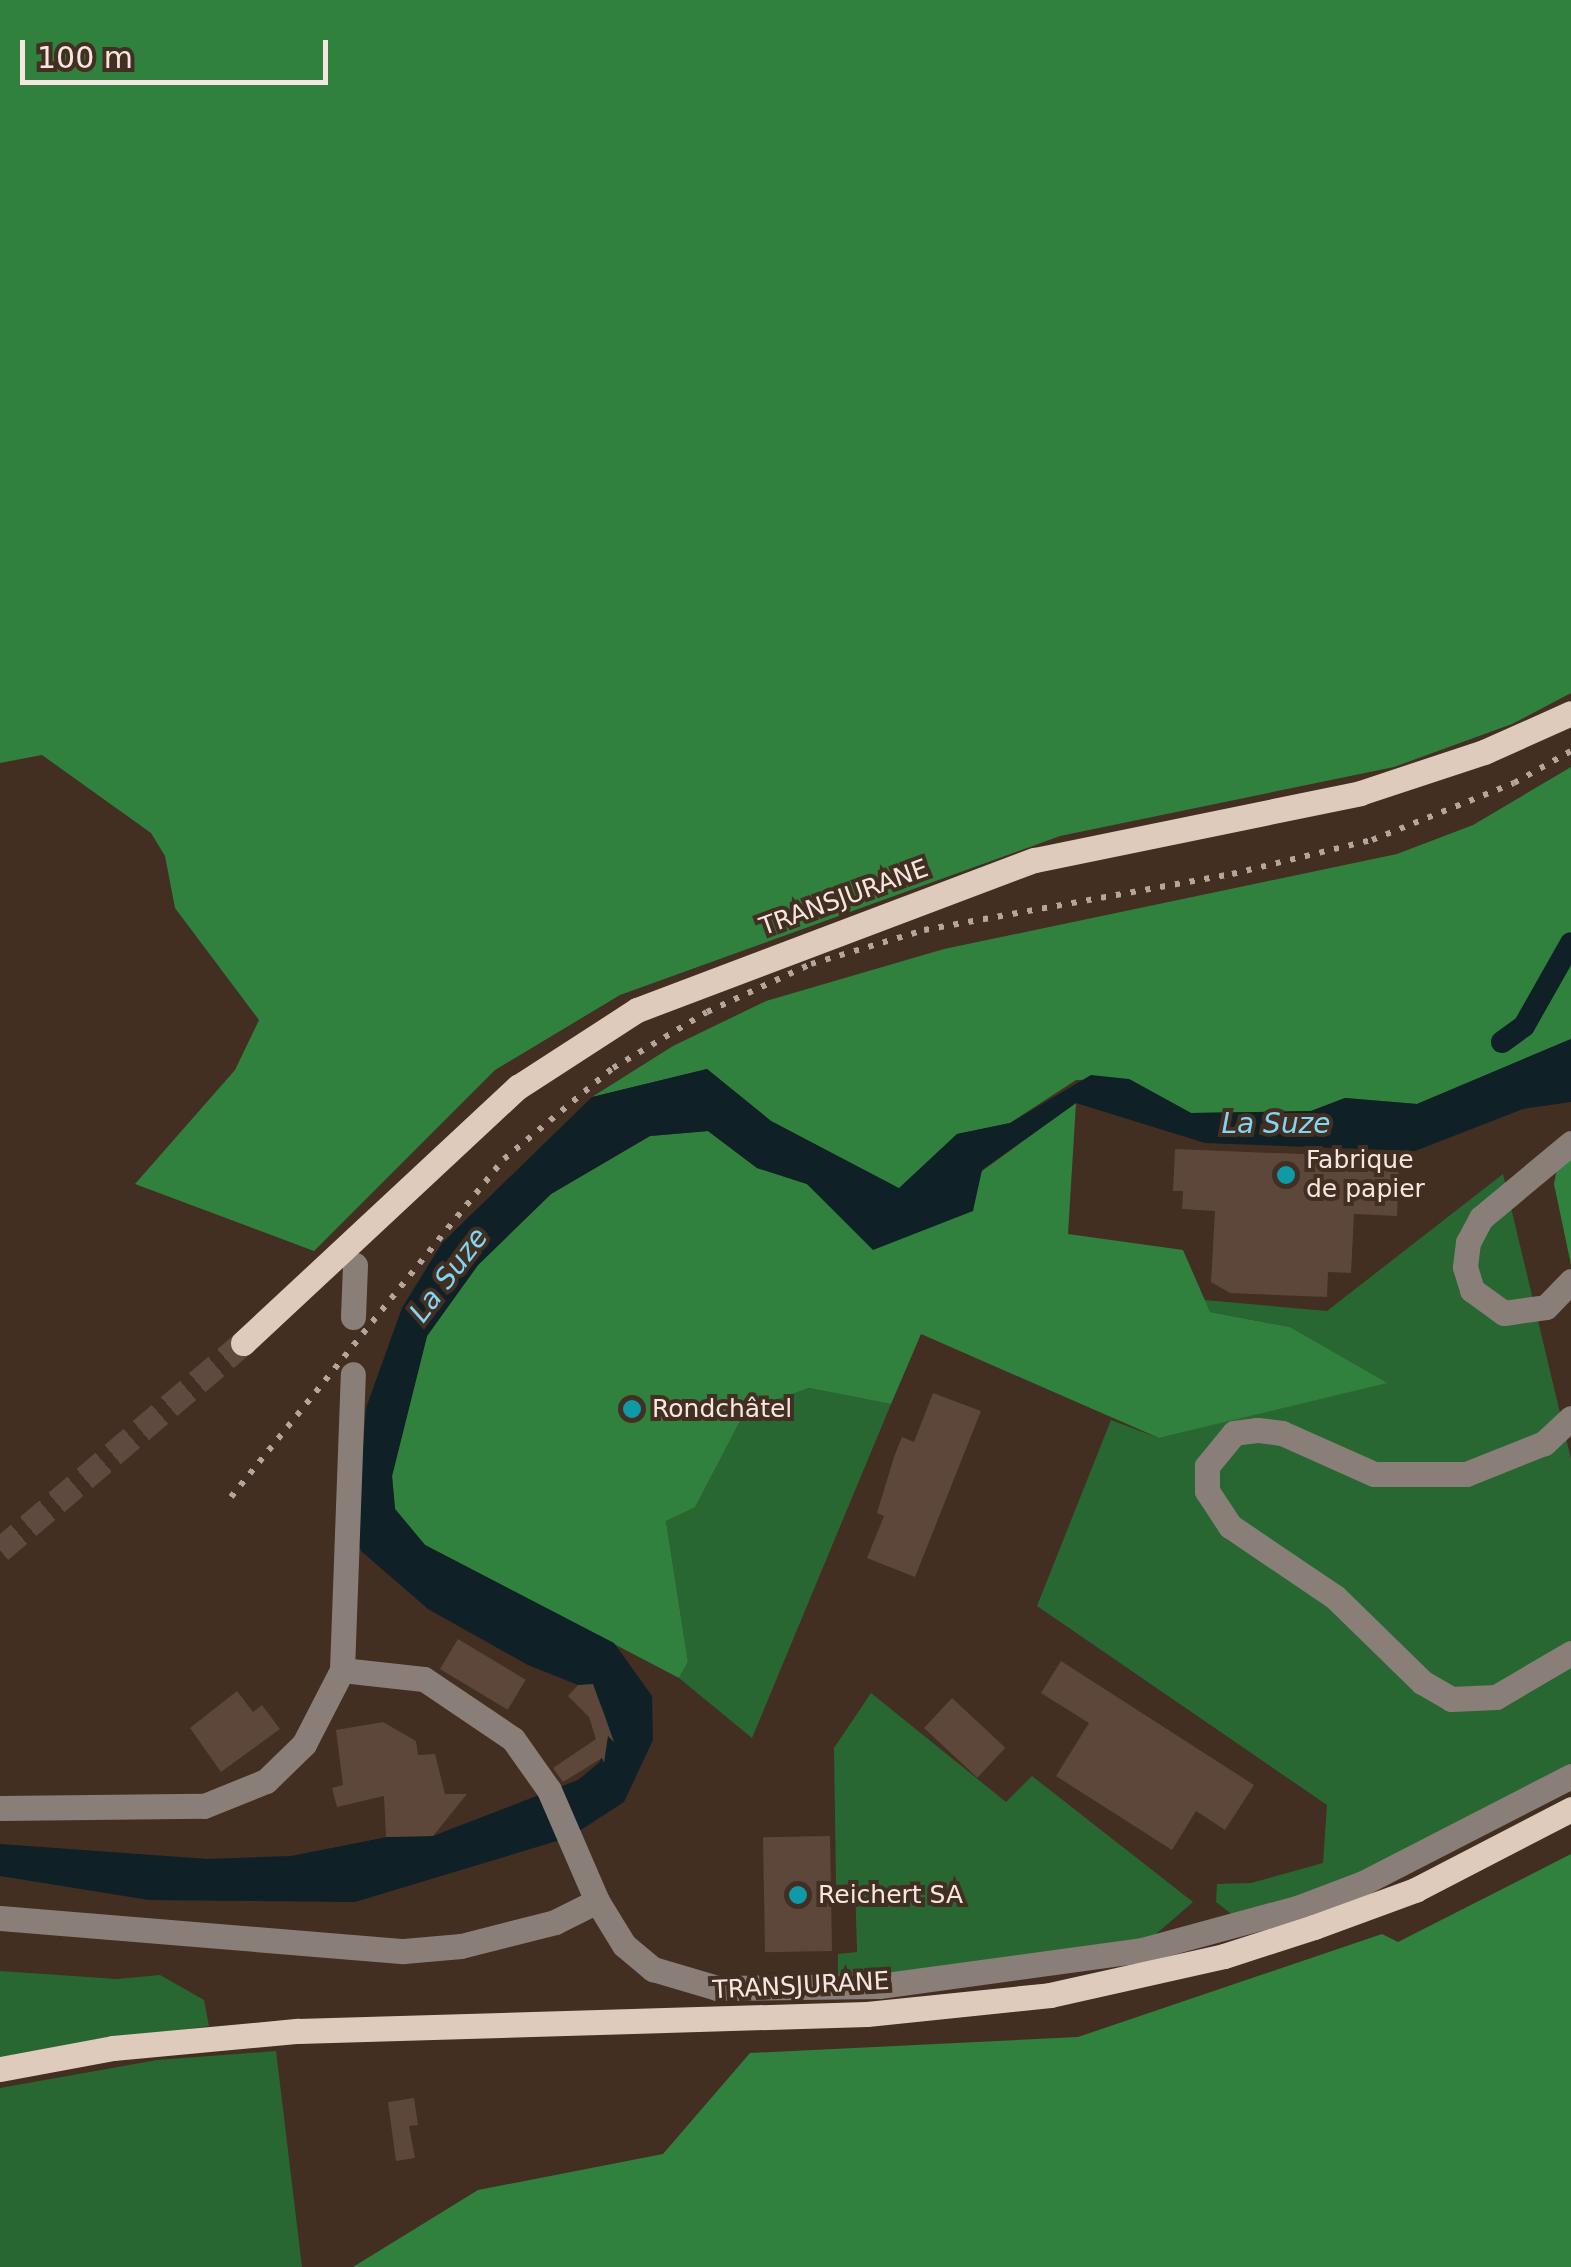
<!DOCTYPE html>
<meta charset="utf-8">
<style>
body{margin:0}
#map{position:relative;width:1571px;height:2267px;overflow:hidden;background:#432e22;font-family:"DejaVu Sans",sans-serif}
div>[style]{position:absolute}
.green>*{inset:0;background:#286732}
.forest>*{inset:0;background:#31813e}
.water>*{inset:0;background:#0f2026}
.canal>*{height:22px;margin:-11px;padding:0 11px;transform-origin:11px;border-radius:11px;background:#0f2026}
.building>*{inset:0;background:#5d473b;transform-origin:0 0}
.major-tunnel>*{height:25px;margin-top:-12.5px;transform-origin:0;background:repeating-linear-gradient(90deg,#5e4a3e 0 25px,transparent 0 37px)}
.minor>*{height:25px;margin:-12.5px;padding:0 12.5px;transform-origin:12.5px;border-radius:12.5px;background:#897f78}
.major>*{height:25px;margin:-12.5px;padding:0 12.5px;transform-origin:12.5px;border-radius:12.5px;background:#dfcbbc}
.rail>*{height:6px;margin-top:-3px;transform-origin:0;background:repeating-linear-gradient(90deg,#b5a59c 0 5px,transparent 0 15px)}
.dots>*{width:28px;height:28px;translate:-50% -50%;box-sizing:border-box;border:5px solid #432e22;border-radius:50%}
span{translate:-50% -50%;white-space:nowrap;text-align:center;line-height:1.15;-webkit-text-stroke:8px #432e22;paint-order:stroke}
.street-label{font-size:25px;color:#f5e7e0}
.poi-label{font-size:25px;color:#f5e7e0}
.left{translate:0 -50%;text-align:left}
.water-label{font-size:28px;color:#80d6f6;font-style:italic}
.scale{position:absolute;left:20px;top:40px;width:308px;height:45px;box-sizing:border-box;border:5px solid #f5e7e0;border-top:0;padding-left:12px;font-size:30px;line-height:35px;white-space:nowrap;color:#f5e7e0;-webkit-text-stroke:8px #432e22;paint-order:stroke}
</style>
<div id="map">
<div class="green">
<div style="clip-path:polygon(1503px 1174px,1571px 1459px,1571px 1778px,1247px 1926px,1216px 1902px,1217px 1884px,1251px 1883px,1323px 1863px,1327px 1805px,1037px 1606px,1111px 1420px,1159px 1438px,1385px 1383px,1290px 1327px,1210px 1312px,1204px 1300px,1327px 1311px)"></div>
<div style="clip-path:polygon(809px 1388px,891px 1404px,752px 1738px,679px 1678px,688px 1662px,666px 1521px,695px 1506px,744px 1411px)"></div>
<div style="clip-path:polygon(871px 1693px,1006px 1802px,1032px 1776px,1193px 1902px,1133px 1954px,838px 1993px,838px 1954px,857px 1952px,855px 1884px,836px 1885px,834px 1748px)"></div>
<div style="clip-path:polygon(0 1971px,117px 1979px,160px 1975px,204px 2000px,209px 2026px,0 2057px)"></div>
<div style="clip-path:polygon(276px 2051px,302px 2267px,0 2267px,0 2088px,157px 2060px)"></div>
</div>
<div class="forest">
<div style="clip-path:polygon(0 0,1571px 0,1571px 693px,1512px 724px,1394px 767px,1060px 836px,620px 995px,495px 1070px,314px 1251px,135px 1184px,235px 1070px,259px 1020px,175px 908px,165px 856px,151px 833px,42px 755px,0 763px)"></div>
<div style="clip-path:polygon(1571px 767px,1571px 1039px,1417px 1104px,1345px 1098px,1311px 1111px,1191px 1113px,1129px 1079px,1076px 1080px,1010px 1123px,957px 1134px,899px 1189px,771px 1121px,707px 1069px,592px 1097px,673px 1046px,766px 1001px,944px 949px,1397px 854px,1473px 825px)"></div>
<div style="clip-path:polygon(1076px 1103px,1068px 1234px,1183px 1250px,1210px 1312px,1290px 1327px,1387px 1383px,1159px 1438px,921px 1334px,891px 1404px,809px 1388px,745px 1411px,695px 1507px,666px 1521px,688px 1662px,679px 1678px,425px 1545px,395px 1509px,392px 1476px,427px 1336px,478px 1265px,551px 1194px,650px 1136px,708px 1131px,757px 1168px,807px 1184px,874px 1249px)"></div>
<div style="clip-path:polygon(1571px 1141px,1571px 1265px,1554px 1184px,1561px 1148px)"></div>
<div style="clip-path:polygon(1571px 1854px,1571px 2267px,353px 2267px,478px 2190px,663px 2154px,750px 2053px,1078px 2037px,1382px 1934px,1398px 1942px)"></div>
</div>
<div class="water">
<div style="clip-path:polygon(1571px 1039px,1571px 1102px,1523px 1109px,1415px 1151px,1205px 1143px,1076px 1103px,982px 1170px,973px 1211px,873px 1250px,807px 1184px,757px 1168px,708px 1131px,650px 1136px,551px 1194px,478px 1265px,427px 1336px,392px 1476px,395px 1509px,425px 1545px,614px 1643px,652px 1696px,653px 1740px,624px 1802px,570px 1837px,355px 1902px,149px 1900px,0 1876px,0 1844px,208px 1859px,291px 1856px,387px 1837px,433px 1836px,578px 1780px,600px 1762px,609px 1728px,602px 1707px,578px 1685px,528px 1665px,428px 1609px,361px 1551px,356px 1538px,366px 1408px,402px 1308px,442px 1243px,592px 1097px,707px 1069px,771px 1121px,899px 1188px,957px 1134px,1010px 1123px,1091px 1075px,1129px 1079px,1191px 1113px,1311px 1111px,1345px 1098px,1417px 1104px)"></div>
</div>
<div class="canal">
<div style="left:1502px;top:1042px;width:27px;rotate:-36deg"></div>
<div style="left:1524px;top:1026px;width:95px;rotate:-60.5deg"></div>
</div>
<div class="building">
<div style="clip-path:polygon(1175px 1149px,1399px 1158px,1397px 1216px,1354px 1214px,1351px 1273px,1328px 1272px,1327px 1297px,1230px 1293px,1211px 1282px,1215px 1211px,1182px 1209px,1183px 1191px,1173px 1191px)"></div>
<div style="clip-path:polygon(933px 1393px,981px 1411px,915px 1577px,867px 1558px,884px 1516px,877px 1513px,894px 1457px,902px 1437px,914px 1442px)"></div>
<div style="left:458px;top:1639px;width:79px;height:35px;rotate:31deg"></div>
<div style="clip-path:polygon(1061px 1661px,1254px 1785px,1225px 1830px,1196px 1811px,1172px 1850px,1056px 1776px,1089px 1723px,1041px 1693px)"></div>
<div style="clip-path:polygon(593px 1684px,614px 1742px,608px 1736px,604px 1763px,602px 1758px,563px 1782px,553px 1768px,596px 1739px,589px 1717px,568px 1696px,578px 1685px)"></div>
<div style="clip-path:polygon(237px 1691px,253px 1712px,262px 1705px,280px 1729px,221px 1772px,190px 1728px)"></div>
<div style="left:952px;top:1698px;width:73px;height:41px;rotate:43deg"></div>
<div style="clip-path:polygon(383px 1722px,416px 1741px,418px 1755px,435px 1754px,445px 1794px,467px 1794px,433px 1836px,386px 1837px,384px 1796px,337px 1807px,332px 1788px,343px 1785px,336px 1730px)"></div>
<div style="left:830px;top:1836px;width:115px;height:67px;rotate:89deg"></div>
<div style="clip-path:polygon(414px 2098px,418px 2125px,409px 2126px,415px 2158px,396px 2161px,388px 2102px)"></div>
</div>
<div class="major-tunnel">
<div style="left:0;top:1550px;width:319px;rotate:-40.4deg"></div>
</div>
<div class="minor">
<div style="left:1571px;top:1143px;width:117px;rotate:140.2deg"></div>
<div style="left:1481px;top:1218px;width:27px;rotate:118deg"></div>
<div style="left:1468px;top:1242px;width:25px;rotate:97deg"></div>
<div style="left:1465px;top:1267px;width:24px;rotate:73deg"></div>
<div style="left:1472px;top:1290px;width:39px;rotate:36deg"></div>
<div style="left:1504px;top:1313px;width:42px;rotate:-8.1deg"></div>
<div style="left:1546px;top:1307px;width:36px;rotate:-46deg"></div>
<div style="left:353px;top:1317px;width:52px;rotate:-87.8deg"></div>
<div style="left:1571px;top:1418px;width:37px;rotate:137deg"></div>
<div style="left:1544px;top:1443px;width:84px;rotate:158.3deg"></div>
<div style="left:1466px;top:1474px;width:92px;rotate:180deg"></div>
<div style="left:1374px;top:1474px;width:101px;rotate:-156deg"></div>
<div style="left:1282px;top:1433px;width:25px;rotate:-173deg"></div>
<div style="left:1257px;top:1430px;width:23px;rotate:173deg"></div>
<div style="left:1234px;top:1433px;width:43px;rotate:129.3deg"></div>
<div style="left:1207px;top:1466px;width:25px;rotate:90deg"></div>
<div style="left:1207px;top:1491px;width:42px;rotate:56.7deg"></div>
<div style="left:1230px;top:1526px;width:127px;rotate:34.1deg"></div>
<div style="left:1335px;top:1597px;width:122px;rotate:44.3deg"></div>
<div style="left:1422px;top:1682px;width:34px;rotate:30deg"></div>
<div style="left:1451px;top:1699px;width:45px;rotate:-2.5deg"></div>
<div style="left:1496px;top:1697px;width:87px;rotate:-30.4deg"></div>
<div style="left:342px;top:1670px;width:82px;rotate:6.3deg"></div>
<div style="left:424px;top:1679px;width:107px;rotate:34deg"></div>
<div style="left:513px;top:1739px;width:62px;rotate:54.8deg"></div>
<div style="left:549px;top:1790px;width:121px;rotate:66.6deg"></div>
<div style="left:597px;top:1901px;width:52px;rotate:58.5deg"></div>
<div style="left:624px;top:1945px;width:38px;rotate:40deg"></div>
<div style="left:653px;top:1969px;width:67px;rotate:16.5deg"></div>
<div style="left:717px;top:1988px;width:162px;rotate:-0.7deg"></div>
<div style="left:879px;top:1986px;width:265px;rotate:-7.8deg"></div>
<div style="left:1142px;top:1950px;width:164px;rotate:-15.2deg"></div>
<div style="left:1300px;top:1907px;width:67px;rotate:-20.9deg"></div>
<div style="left:1363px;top:1883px;width:234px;rotate:-27.2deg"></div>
<div style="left:0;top:1808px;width:204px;rotate:-0.6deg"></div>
<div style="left:204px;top:1806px;width:67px;rotate:-22deg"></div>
<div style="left:266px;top:1781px;width:53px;rotate:-44.2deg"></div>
<div style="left:304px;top:1744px;width:83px;rotate:-62.8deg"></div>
<div style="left:342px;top:1670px;width:296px;rotate:-87.9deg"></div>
<div style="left:0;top:1918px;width:405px;rotate:4.7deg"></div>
<div style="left:404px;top:1951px;width:57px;rotate:-5deg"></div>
<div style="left:461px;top:1946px;width:97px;rotate:-14.3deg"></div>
<div style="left:555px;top:1922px;width:47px;rotate:-26.6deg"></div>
</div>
<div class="major">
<div style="left:243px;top:1343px;width:376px;rotate:-43deg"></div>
<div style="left:518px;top:1087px;width:142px;rotate:-32.9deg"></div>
<div style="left:637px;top:1010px;width:425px;rotate:-20.7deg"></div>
<div style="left:1035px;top:860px;width:332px;rotate:-11.6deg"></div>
<div style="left:1360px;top:793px;width:131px;rotate:-18.3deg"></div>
<div style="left:1484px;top:752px;width:95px;rotate:-24.1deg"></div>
<div style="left:0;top:2069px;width:115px;rotate:-10.5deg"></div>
<div style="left:113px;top:2048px;width:186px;rotate:-5.3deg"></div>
<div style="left:298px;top:2031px;width:569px;rotate:-1.71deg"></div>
<div style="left:867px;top:2014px;width:184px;rotate:-5.9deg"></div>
<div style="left:1050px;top:1995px;width:178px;rotate:-12.6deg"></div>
<div style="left:1224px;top:1956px;width:95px;rotate:-17.9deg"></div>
<div style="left:1314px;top:1927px;width:108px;rotate:-20.1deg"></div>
<div style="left:1415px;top:1890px;width:176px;rotate:-27.4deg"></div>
</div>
<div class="rail">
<div style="left:231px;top:1497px;width:434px;rotate:-51.1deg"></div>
<div style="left:504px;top:1159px;width:142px;rotate:-39.9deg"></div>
<div style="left:613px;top:1068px;width:109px;rotate:-30.8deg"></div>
<div style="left:707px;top:1012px;width:115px;rotate:-24.8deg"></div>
<div style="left:811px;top:964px;width:118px;rotate:-16.7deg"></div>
<div style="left:924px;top:930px;width:313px;rotate:-10.3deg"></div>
<div style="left:1232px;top:874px;width:144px;rotate:-13.7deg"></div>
<div style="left:1372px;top:840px;width:153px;rotate:-21.9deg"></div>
<div style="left:1514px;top:783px;width:65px;rotate:-29.3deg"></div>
</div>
<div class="dots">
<div style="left:1286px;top:1175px;background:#0f9aa8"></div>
<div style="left:632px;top:1409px;background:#0f9aa8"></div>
<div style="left:798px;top:1895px;background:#0f9aa8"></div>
</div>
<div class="street-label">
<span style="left:844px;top:898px;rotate:-20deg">TRANSJURANE</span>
<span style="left:801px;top:1986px;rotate:-3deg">TRANSJURANE</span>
</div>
<div class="poi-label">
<span class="left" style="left:1306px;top:1175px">Fabrique<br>de papier</span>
<span class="left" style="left:652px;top:1409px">Rondchâtel</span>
<span class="left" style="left:818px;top:1895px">Reichert SA</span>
</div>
<div class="water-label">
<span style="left:1276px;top:1124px">La Suze</span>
<span style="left:449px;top:1275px;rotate:-53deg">La Suze</span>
</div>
<div class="scale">100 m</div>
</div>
